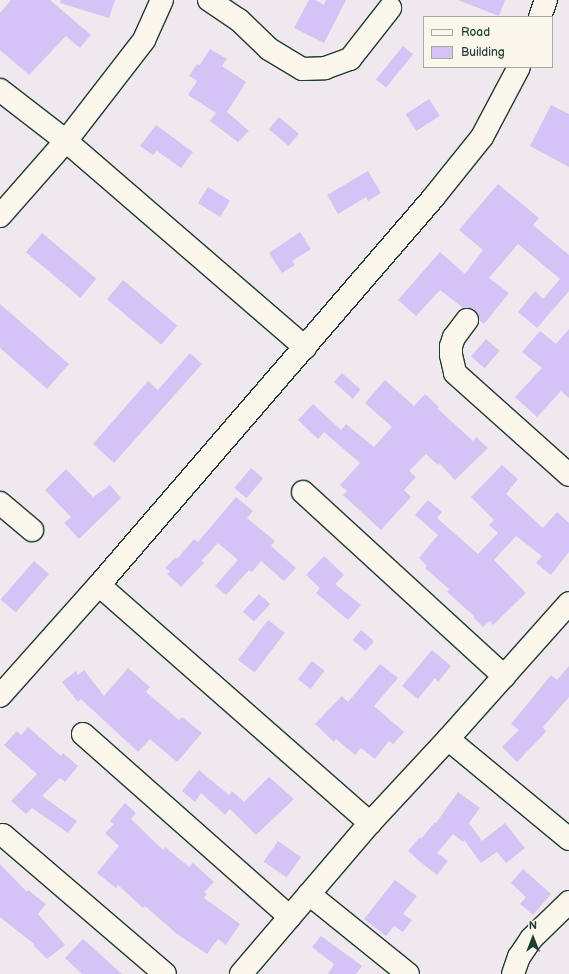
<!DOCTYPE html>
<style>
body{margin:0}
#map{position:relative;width:569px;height:974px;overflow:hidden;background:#efe8ef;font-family:"Balsamiq Sans",sans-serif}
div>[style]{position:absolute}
.building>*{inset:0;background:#d4c4f5;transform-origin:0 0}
.roads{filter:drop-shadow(1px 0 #1f3d34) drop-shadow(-1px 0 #1f3d34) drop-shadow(0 1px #1f3d34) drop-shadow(0 -1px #1f3d34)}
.minor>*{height:22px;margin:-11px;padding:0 11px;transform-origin:11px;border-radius:11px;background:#fbf7ec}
span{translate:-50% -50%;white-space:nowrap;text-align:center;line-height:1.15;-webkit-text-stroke:4px #fbf7ec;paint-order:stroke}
.legend{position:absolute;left:423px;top:16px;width:130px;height:52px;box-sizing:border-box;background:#fbf7ec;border:1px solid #a3ada2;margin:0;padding:5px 7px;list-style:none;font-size:12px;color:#1f3d34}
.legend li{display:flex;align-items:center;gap:8px;height:20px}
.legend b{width:20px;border:1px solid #a3ada2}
.north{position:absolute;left:513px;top:918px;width:40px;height:40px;-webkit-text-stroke:3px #fbf7ec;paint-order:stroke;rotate:0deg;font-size:11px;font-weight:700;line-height:16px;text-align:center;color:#1f3d34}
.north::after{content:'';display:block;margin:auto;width:14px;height:18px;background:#1f3d34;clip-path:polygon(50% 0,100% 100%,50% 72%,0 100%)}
</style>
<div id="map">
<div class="building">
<div style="clip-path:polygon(11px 0,50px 0,91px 35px,80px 48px,66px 36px,29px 75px,0 50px,0 13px)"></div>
<div style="clip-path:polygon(61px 0,115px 0,109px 18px,60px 3px)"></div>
<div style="clip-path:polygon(309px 0,315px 0,324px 5px,326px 0,346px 0,324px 43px,294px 28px)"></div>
<div style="clip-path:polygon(458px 0,505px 0,499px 16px)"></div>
<div style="left:403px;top:46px;width:13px;height:43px;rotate:39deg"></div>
<div style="clip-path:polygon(210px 49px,227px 59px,222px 66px,246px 82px,227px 112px,249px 131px,238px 142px,210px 121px,216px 113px,188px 95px,197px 81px,189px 76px,197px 64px,200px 65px)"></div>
<div style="left:429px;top:99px;width:20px;height:28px;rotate:57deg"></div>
<div style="clip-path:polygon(551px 105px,569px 114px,569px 167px,530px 146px)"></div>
<div style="left:279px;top:117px;width:26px;height:16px;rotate:40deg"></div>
<div style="clip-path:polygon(156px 125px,193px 152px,181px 168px,157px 151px,153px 155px,140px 146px)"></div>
<div style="clip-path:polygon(368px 171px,381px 193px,368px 201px,366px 197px,338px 214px,327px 195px)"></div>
<div style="clip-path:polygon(498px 184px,539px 218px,533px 225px,569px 255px,569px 291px,537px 328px,518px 312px,535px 291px,543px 299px,560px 279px,518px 244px,489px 278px,509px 293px,484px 324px,479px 320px,478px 315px,474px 310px,463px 308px,440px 290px,416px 316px,398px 300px,440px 252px,465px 274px,483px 250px,459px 230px)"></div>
<div style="left:208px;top:187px;width:26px;height:19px;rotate:32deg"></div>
<div style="clip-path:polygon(300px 232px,311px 249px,292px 261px,295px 265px,282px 273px,269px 253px)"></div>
<div style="left:42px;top:233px;width:71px;height:25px;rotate:40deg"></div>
<div style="left:123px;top:280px;width:71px;height:25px;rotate:40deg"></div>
<div style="clip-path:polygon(0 304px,69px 364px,47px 389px,0 348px)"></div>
<div style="clip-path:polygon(569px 329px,569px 398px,561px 391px,537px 417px,515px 397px,542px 368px,522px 352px,540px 331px,556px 344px)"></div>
<div style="left:486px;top:339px;width:18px;height:23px;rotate:41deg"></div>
<div style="clip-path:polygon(190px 353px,202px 364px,114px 463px,93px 444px,148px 381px,158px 390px)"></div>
<div style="left:342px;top:373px;width:25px;height:12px;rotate:42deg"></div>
<div style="clip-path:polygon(385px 380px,414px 406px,425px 394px,439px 407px,438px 409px,473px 441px,476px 437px,488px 448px,455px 480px,439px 463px,438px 465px,426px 454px,409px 471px,416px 477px,404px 490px,411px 497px,381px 530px,343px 495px,347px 491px,340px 485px,360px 463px,324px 432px,318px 439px,298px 420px,313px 404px,341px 430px,346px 424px,374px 447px,392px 427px,365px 403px)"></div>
<div style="clip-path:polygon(502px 465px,518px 479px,506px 494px,543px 528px,557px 512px,569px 523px,569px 552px,551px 575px,536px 563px,542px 556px,516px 536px,494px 560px,526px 593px,493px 625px,490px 621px,483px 627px,473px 617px,474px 616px,447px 592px,449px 589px,425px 568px,427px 566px,419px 558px,438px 535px,415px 515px,428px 500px,442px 512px,437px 518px,478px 554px,498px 533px,489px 525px,494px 520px,471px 497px)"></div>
<div style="left:251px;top:468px;width:16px;height:26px;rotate:40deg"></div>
<div style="clip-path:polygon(66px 469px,93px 497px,110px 485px,121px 498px,79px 539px,64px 523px,71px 517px,45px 490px)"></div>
<div style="clip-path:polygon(236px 497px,253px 511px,247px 518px,275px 541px,271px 546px,296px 568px,284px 581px,261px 561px,252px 572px,249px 570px,226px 595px,215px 586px,238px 560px,218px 543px,201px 561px,204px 563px,181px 587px,167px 574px,170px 571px,165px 568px,176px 557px,177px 559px,194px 539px,198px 542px)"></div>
<div style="clip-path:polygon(324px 556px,344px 575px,335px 584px,361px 605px,348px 620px,316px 593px,320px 588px,306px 575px)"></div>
<div style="left:34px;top:561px;width:20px;height:51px;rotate:41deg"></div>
<div style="left:259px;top:594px;width:15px;height:24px;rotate:42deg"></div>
<div style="left:268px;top:620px;width:21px;height:50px;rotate:37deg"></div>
<div style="left:361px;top:630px;width:17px;height:13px;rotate:40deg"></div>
<div style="clip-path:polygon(432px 650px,451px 666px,438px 682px,435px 678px,418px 699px,402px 686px)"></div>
<div style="left:312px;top:661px;width:16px;height:23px;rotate:38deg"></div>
<div style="clip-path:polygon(380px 664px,398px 678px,374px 706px,404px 732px,393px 744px,389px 741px,375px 759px,361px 748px,355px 755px,336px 739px,334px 742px,315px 724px,342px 696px,348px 702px)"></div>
<div style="clip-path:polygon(569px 666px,569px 697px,543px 727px,546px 732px,517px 762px,502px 747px,519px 730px,511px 724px,551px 675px,557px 680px)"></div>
<div style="clip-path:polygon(128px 668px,150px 687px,146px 692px,179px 720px,182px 717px,202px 733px,177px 762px,150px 739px,138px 752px,81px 699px,78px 702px,62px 682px,76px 671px,78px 675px,84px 670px,104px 696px)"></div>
<div style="clip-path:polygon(28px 727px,61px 756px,63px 753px,78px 766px,65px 782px,60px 778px,42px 796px,77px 821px,68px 833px,32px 808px,26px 814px,11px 801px,37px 774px,4px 745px,17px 731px,21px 735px)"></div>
<div style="clip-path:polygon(199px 770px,229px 795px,232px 791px,244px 802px,269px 777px,294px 799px,256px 835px,230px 809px,225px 815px,201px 793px,195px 802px,182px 791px)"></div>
<div style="clip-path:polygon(458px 792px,480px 808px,469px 823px,482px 841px,505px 823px,525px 848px,506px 863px,497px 852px,481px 863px,464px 840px,463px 842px,453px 834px,437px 853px,448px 861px,437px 875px,424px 865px,408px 851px,420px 837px,422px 838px,434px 823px,436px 823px)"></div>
<div style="clip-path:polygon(125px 803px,136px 813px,131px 819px,163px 850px,165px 847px,189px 867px,193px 863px,214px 882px,204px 892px,207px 894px,204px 898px,240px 924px,226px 945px,218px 939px,207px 954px,177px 934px,145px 906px,143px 908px,118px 885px,116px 888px,97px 873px,119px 846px,105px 833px,114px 824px,110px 821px)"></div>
<div style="left:278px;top:841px;width:28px;height:25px;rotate:35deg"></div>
<div style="clip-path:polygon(0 864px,27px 892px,28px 890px,46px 904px,38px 914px,65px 945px,47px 959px,33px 945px,34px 944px,0 917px)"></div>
<div style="clip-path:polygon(523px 869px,551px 894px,533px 915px,520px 904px,526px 897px,511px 883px)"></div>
<div style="clip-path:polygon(395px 880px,417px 896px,403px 914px,412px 920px,403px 932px,394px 926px,386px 936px,364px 919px)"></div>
<div style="clip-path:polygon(321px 936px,362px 966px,356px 974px,328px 974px,334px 964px,312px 947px)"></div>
<div style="clip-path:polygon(83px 939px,122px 974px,82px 974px,65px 958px)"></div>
</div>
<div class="roads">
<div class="minor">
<div style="left:209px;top:0;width:36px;rotate:34deg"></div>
<div style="left:239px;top:20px;width:42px;rotate:44deg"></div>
<div style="left:269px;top:49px;width:39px;rotate:31deg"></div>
<div style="left:302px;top:69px;width:23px;rotate:-2deg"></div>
<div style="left:325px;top:68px;width:27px;rotate:-20deg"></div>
<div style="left:350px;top:59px;width:65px;rotate:-51.9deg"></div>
<div style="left:540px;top:17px;width:18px;rotate:-71deg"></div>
<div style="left:0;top:90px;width:83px;rotate:37.7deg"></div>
<div style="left:66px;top:141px;width:316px;rotate:40.8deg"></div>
<div style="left:0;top:216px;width:100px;rotate:-48.7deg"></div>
<div style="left:66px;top:141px;width:128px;rotate:-52.3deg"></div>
<div style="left:144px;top:40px;width:44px;rotate:-65.8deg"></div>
<div style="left:467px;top:320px;width:21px;rotate:127deg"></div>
<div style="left:454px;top:337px;width:9px;rotate:108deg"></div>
<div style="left:451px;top:346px;width:9px;rotate:90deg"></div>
<div style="left:451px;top:355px;width:18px;rotate:77deg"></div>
<div style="left:455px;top:373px;width:153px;rotate:41.8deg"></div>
<div style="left:303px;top:492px;width:273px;rotate:42.5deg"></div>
<div style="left:0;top:503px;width:42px;rotate:40.2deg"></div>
<div style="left:99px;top:585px;width:361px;rotate:41.3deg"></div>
<div style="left:0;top:696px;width:149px;rotate:-48.3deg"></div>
<div style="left:99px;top:585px;width:511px;rotate:-49.2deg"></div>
<div style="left:433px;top:198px;width:78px;rotate:-51.2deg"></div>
<div style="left:482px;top:137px;width:79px;rotate:-62.1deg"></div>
<div style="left:83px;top:734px;width:276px;rotate:41.5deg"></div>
<div style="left:448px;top:739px;width:157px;rotate:39.6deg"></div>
<div style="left:3px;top:835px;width:213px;rotate:40.6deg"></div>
<div style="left:309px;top:894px;width:127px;rotate:38.9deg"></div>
<div style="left:241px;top:974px;width:199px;rotate:-49.5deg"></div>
<div style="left:370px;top:823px;width:115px;rotate:-47.1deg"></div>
<div style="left:448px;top:739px;width:182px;rotate:-48.3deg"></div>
<div style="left:513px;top:974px;width:18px;rotate:-71deg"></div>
<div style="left:519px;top:957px;width:22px;rotate:-56deg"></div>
<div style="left:531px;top:939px;width:53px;rotate:-44.2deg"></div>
</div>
</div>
<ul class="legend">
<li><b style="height:5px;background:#fbf7ec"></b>Road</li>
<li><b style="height:11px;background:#d4c4f5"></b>Building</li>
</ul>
<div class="north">N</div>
</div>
